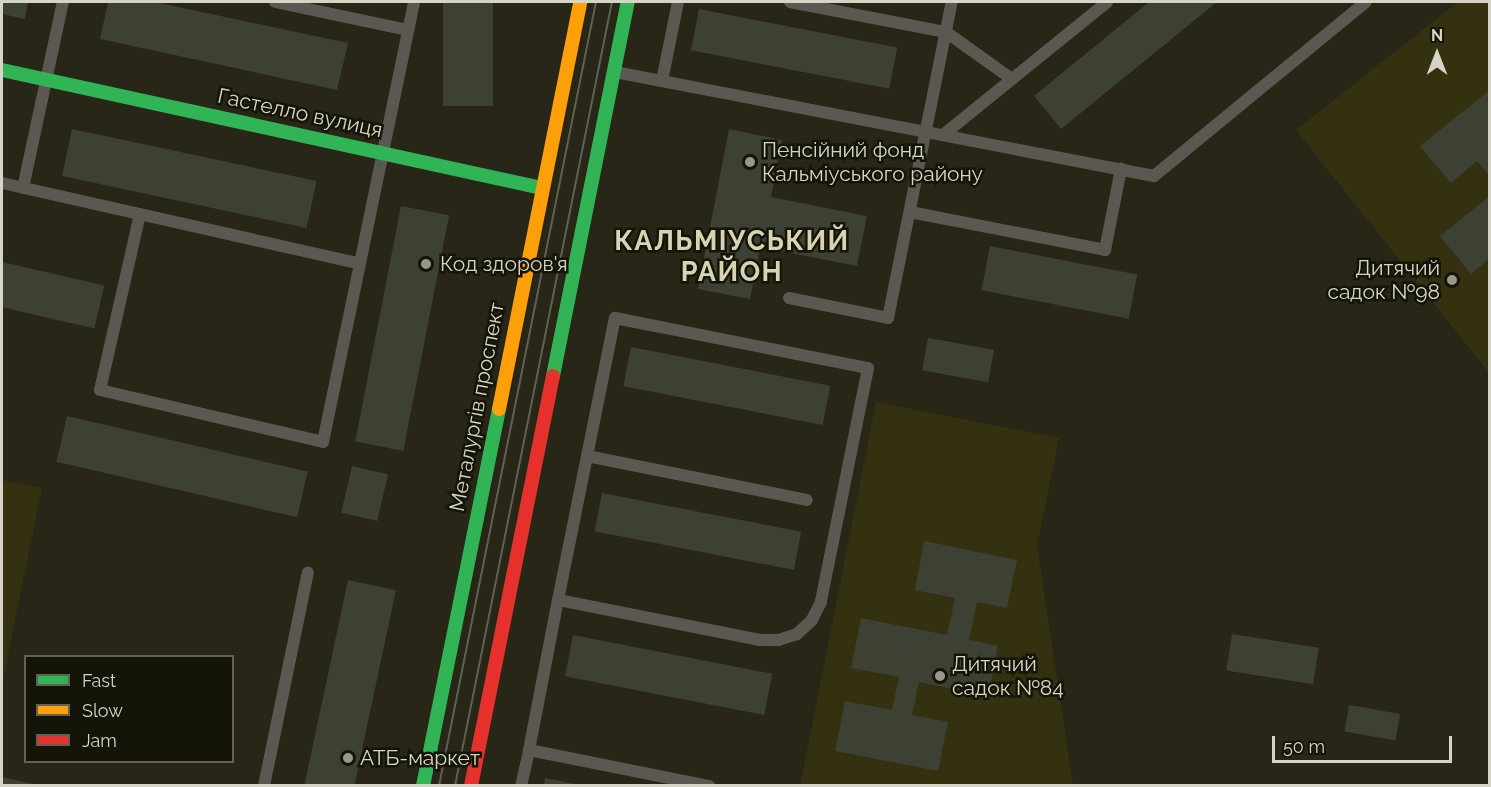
<!DOCTYPE html>
<meta charset="utf-8">
<style>
body{margin:0}
#map{position:relative;width:1491px;height:787px;overflow:hidden;background:#272617;font-family:Raleway,sans-serif}
div>[style]{position:absolute}
.built>*{inset:0;background:#343110}
.building>*{inset:0;background:#3d4133;transform-origin:0 0}
.lane>*{height:12px;margin:-6px;padding:0 6px;transform-origin:6px;border-radius:6px;background:#5b5852}
.fast>*{height:14px;margin:-7px;padding:0 7px;transform-origin:7px;border-radius:7px;background:#30b455}
.slow>*{height:14px;margin:-7px;padding:0 7px;transform-origin:7px;border-radius:7px;background:#ff9f0a}
.jam>*{height:14px;margin:-7px;padding:0 7px;transform-origin:7px;border-radius:7px;background:#e5322d}
.tram>*{height:1.5px;margin:-0.75px;padding:0 0.75px;transform-origin:0.75px;border-radius:0.75px;background:#625f58}
.dots>*{width:16px;height:16px;translate:-50% -50%;box-sizing:border-box;border:3px solid #151408;border-radius:50%}
span{translate:-50% -50%;white-space:nowrap;text-align:center;line-height:1.15;-webkit-text-stroke:5px #151408;paint-order:stroke}
.street-label{font-size:21px;color:#d6d5c5}
.poi-label{font-size:21px;color:#d6d5c5}
.left{translate:0 -50%;text-align:left}
.right{translate:-100% -50%;text-align:right}
.district-label{font-size:27px;color:#d6d4b3;font-weight:700;letter-spacing:1.5px}
.frame{position:absolute;inset:0;border:3px solid #d6d5c5;pointer-events:none}
.legend{position:absolute;left:24px;top:655px;width:210px;height:108px;box-sizing:border-box;background:#151408;border:2px solid #626154;margin:0;padding:8px 10px;list-style:none;font-size:18px;color:#d6d5c5}
.legend li{display:flex;align-items:center;gap:12px;height:30px}
.legend b{width:30px;border:2px solid #626154}
.north{position:absolute;left:1407px;top:24px;width:60px;height:60px;-webkit-text-stroke:4px #151408;paint-order:stroke;rotate:0deg;font-size:16px;font-weight:700;line-height:24px;text-align:center;color:#d6d5c5}
.north::after{content:'';display:block;margin:auto;width:21px;height:27px;background:#d6d5c5;clip-path:polygon(50% 0,100% 100%,50% 72%,0 100%)}
.scale{position:absolute;left:1272px;top:736px;width:180px;height:27px;box-sizing:border-box;border:3px solid #d6d5c5;border-top:0;padding-left:8px;font-size:18px;line-height:21px;white-space:nowrap;color:#d6d5c5;-webkit-text-stroke:4px #151408;paint-order:stroke}
</style>
<div id="map">
<div class="built">
<div style="clip-path:polygon(1458px 2px,1489px 2px,1489px 373px,1296px 130px)"></div>
<div style="clip-path:polygon(876px 402px,1059px 438px,1037px 546px,1073px 785px,800px 786px)"></div>
<div style="clip-path:polygon(2px 480px,42px 488px,2px 684px)"></div>
</div>
<div class="building">
<div style="clip-path:polygon(2px 2px,28px 2px,25px 19px,2px 14px)"></div>
<div style="clip-path:polygon(108px 2px,155px 2px,348px 43px,337px 90px,100px 39px)"></div>
<div style="left:443px;top:2px;width:50px;height:104px"></div>
<div style="clip-path:polygon(1149px 2px,1217px 2px,1061px 129px,1034px 96px)"></div>
<div style="left:699px;top:9px;width:202px;height:42px;rotate:11deg"></div>
<div style="clip-path:polygon(1490px 90px,1490px 176px,1477px 161px,1451px 183px,1420px 146px)"></div>
<div style="left:72px;top:129px;width:250px;height:48px;rotate:12deg"></div>
<div style="clip-path:polygon(729px 129px,782px 140px,771px 197px,867px 216px,857px 266px,760px 247px,750px 299px,698px 289px)"></div>
<div style="clip-path:polygon(1490px 196px,1490px 258px,1471px 274px,1440px 236px)"></div>
<div style="left:401px;top:206px;width:49px;height:240px;rotate:11deg"></div>
<div style="left:990px;top:246px;width:150px;height:45px;rotate:11deg"></div>
<div style="left:2px;top:262px;width:105px;height:44px;rotate:13deg"></div>
<div style="left:928px;top:338px;width:67px;height:33px;rotate:10deg"></div>
<div style="left:631px;top:347px;width:203px;height:40px;rotate:11deg"></div>
<div style="left:67px;top:416px;width:247px;height:47px;rotate:13deg"></div>
<div style="left:352px;top:466px;width:37px;height:48px;rotate:13deg"></div>
<div style="left:602px;top:493px;width:203px;height:39px;rotate:11deg"></div>
<div style="clip-path:polygon(924px 541px,1017px 560px,1007px 608px,977px 602px,969px 640px,998px 646px,988px 696px,919px 682px,912px 715px,948px 722px,938px 771px,835px 751px,845px 701px,892px 710px,899px 677px,851px 668px,861px 618px,947px 635px,955px 598px,915px 590px)"></div>
<div style="left:348px;top:580px;width:49px;height:210px;rotate:12deg"></div>
<div style="left:1232px;top:634px;width:88px;height:37px;rotate:9deg"></div>
<div style="left:573px;top:635px;width:203px;height:42px;rotate:11deg"></div>
<div style="left:1349px;top:705px;width:52px;height:27px;rotate:10deg"></div>
<div style="clip-path:polygon(2px 777px,37px 785px,37px 786px,2px 786px)"></div>
<div style="clip-path:polygon(545px 778px,576px 784px,576px 786px,544px 786px)"></div>
</div>
<div class="lane">
<div style="left:275px;top:2px;width:136px;rotate:11.9deg"></div>
<div style="left:790px;top:2px;width:159px;rotate:10.9deg"></div>
<div style="left:946px;top:32px;width:81px;rotate:35.5deg"></div>
<div style="left:615px;top:72px;width:549px;rotate:10.92deg"></div>
<div style="left:1154px;top:176px;width:274px;rotate:-39.4deg"></div>
<div style="left:662px;top:81px;width:81px;rotate:-78.6deg"></div>
<div style="left:943px;top:135px;width:211px;rotate:-39deg"></div>
<div style="left:2px;top:183px;width:367px;rotate:12.7deg"></div>
<div style="left:23px;top:188px;width:190px;rotate:-77.9deg"></div>
<div style="left:910px;top:212px;width:199px;rotate:11deg"></div>
<div style="left:1105px;top:250px;width:83px;rotate:-78.8deg"></div>
<div style="left:140px;top:214px;width:180px;rotate:102.8deg"></div>
<div style="left:100px;top:390px;width:229px;rotate:13.1deg"></div>
<div style="left:323px;top:442px;width:449px;rotate:-78.3deg"></div>
<div style="left:789px;top:298px;width:101px;rotate:11.4deg"></div>
<div style="left:888px;top:318px;width:322px;rotate:-78.6deg"></div>
<div style="left:587px;top:456px;width:224px;rotate:11.3deg"></div>
<div style="left:529px;top:750px;width:184px;rotate:11.3deg"></div>
<div style="left:264px;top:786px;width:218px;rotate:-78.4deg"></div>
<div style="left:521px;top:786px;width:37px;rotate:-77deg"></div>
<div style="left:529px;top:750px;width:153px;rotate:-79.1deg"></div>
<div style="left:558px;top:600px;width:288px;rotate:-78.6deg"></div>
<div style="left:615px;top:318px;width:258px;rotate:11.2deg"></div>
<div style="left:868px;top:368px;width:239px;rotate:101.4deg"></div>
<div style="left:821px;top:602px;width:20px;rotate:117deg"></div>
<div style="left:812px;top:620px;width:21px;rotate:137deg"></div>
<div style="left:797px;top:634px;width:19px;rotate:162deg"></div>
<div style="left:779px;top:640px;width:19px;rotate:180deg"></div>
<div style="left:760px;top:640px;width:206px;rotate:-168.8deg"></div>
</div>
<div class="fast">
<div style="left:2px;top:70px;width:553px;rotate:12.33deg"></div>
<div style="left:553px;top:376px;width:381px;rotate:-78.7deg"></div>
<div style="left:423px;top:786px;width:385px;rotate:-78.6deg"></div>
</div>
<div class="slow">
<div style="left:499px;top:409px;width:415px;rotate:-78.7deg"></div>
</div>
<div class="jam">
<div style="left:471px;top:786px;width:418px;rotate:-78.7deg"></div>
</div>
<div class="tram">
<div style="left:439px;top:786px;width:800px;rotate:-78.68deg"></div>
<div style="left:455px;top:786px;width:800px;rotate:-78.68deg"></div>
</div>
<div class="dots">
<div style="left:750px;top:162px;background:#999888"></div>
<div style="left:426px;top:264px;background:#999888"></div>
<div style="left:1452px;top:280px;background:#999888"></div>
<div style="left:940px;top:676px;background:#999888"></div>
<div style="left:348px;top:758px;background:#999888"></div>
</div>
<div class="street-label">
<span style="left:300px;top:113px;rotate:12deg">Гастелло вулиця</span>
<span style="left:477px;top:407px;rotate:-79deg">Металургів проспект</span>
</div>
<div class="poi-label">
<span class="left" style="left:762px;top:162px">Пенсійний фонд<br>Кальміуського району</span>
<span class="left" style="left:440px;top:264px">Код здоров'я</span>
<span class="right" style="left:1440px;top:280px">Дитячий<br>садок №98</span>
<span class="left" style="left:952px;top:676px">Дитячий<br>садок №84</span>
<span class="left" style="left:360px;top:758px">АТБ-маркет</span>
</div>
<div class="district-label">
<span style="left:732px;top:256px">КАЛЬМІУСЬКИЙ<br>РАЙОН</span>
</div>
<div class="frame"></div>
<ul class="legend">
<li><b style="height:8px;background:#30b455"></b>Fast</li>
<li><b style="height:8px;background:#ff9f0a"></b>Slow</li>
<li><b style="height:8px;background:#e5322d"></b>Jam</li>
</ul>
<div class="north">N</div>
<div class="scale">50 m</div>
</div>
